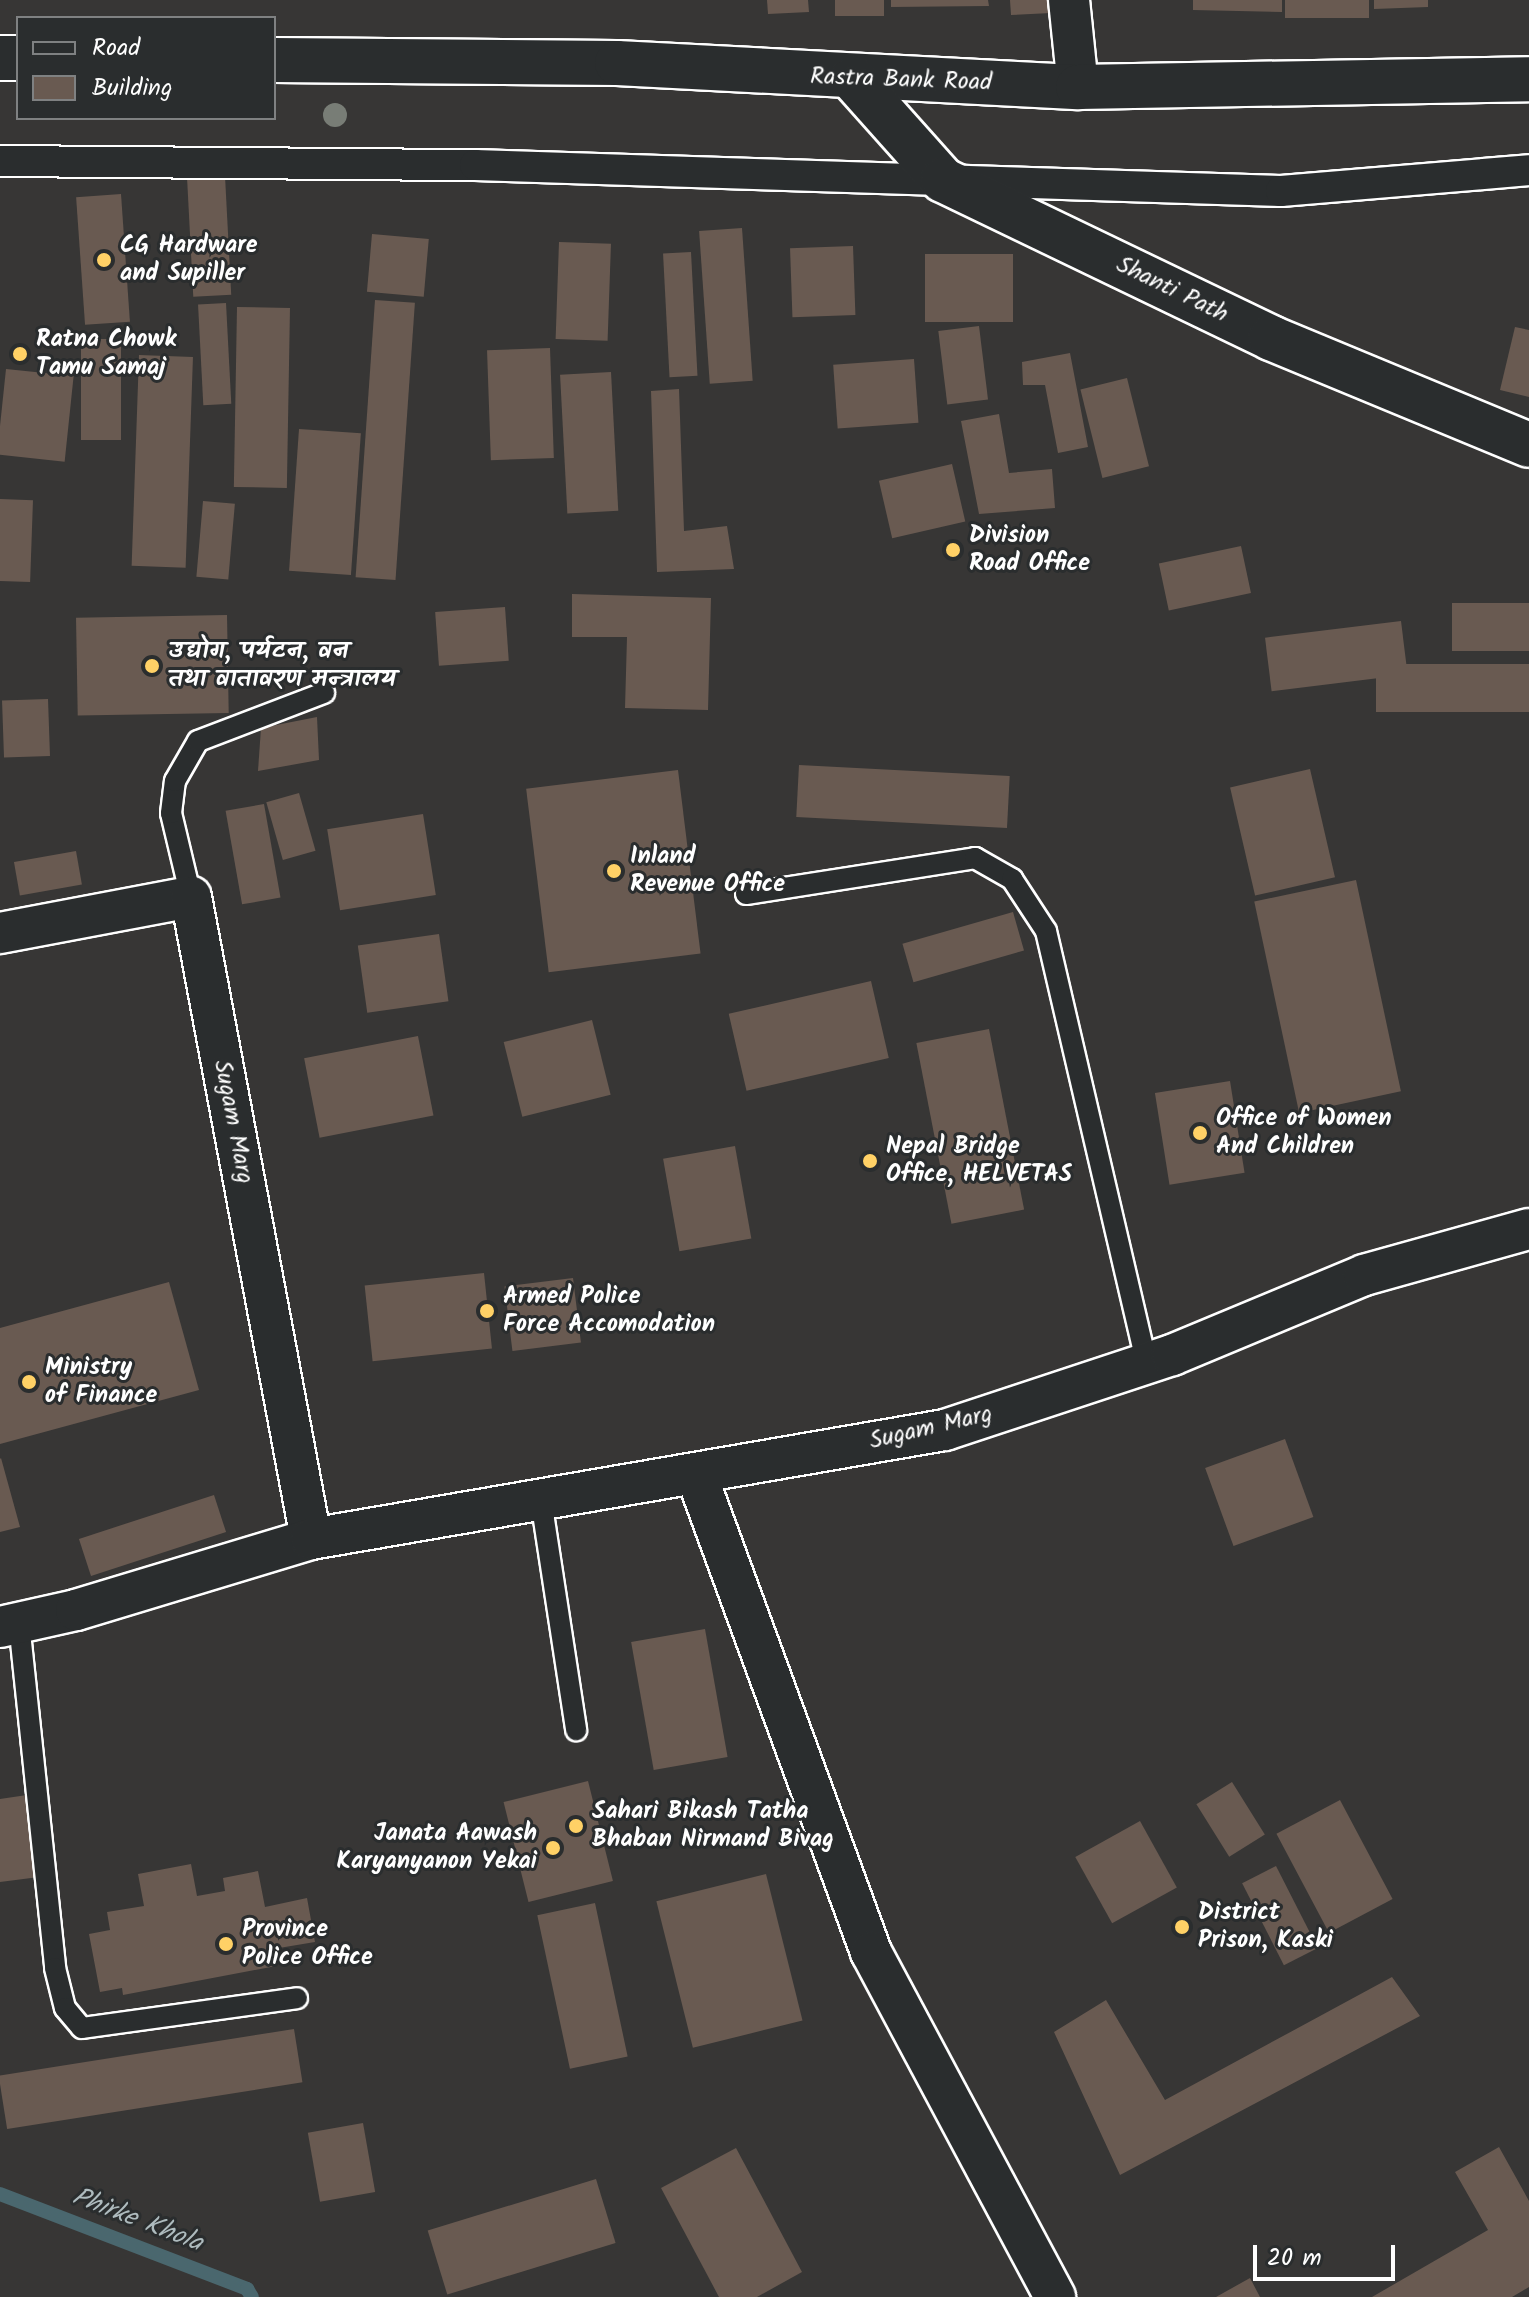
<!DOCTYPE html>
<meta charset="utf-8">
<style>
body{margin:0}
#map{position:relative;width:1529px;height:2297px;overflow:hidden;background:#373635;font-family:Kalam,"Playpen Sans Deva",sans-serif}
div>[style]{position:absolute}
.stream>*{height:14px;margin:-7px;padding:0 7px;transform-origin:7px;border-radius:7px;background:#4a676e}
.building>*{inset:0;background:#695a51;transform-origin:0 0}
.roads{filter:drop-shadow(2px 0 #fff) drop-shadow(-2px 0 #fff) drop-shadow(0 2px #fff) drop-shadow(0 -2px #fff)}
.service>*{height:20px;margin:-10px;padding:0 10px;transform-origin:10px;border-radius:10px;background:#2a2d2e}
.pedestrian>*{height:30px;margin:-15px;padding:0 15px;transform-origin:15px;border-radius:15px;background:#2a2d2e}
.minor>*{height:40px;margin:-20px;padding:0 20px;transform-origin:20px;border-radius:20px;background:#2a2d2e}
.secondary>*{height:44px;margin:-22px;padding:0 22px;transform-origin:22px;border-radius:22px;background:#2a2d2e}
.trees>*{width:24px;height:24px;margin:-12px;border-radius:50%;background:#787d76}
.dots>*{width:22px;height:22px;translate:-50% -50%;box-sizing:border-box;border:4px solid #2a2d2e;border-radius:50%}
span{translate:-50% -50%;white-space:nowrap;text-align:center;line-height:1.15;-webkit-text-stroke:6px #2a2d2e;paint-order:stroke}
.street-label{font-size:24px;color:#fff}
.poi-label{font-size:24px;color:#fff;font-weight:700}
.left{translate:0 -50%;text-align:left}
.right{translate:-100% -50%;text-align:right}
.water-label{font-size:26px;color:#aebbbe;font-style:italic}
.legend{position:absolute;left:16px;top:16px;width:260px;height:104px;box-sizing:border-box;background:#2a2d2e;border:2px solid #7f8182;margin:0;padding:10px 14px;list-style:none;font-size:24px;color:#fff}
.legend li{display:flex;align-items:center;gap:16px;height:40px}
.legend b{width:40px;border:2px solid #7f8182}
.scale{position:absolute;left:1253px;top:2245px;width:142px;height:36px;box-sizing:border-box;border:4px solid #fff;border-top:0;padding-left:10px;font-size:24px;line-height:28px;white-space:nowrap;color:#fff;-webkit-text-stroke:6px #2a2d2e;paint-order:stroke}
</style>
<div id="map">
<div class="stream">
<div style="left:0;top:2194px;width:265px;rotate:21deg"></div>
<div style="left:247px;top:2289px;width:9px;rotate:58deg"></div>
</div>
<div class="building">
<div style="clip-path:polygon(767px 0,808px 0,809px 12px,768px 14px)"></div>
<div style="left:835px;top:0;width:49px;height:16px"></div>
<div style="clip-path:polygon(891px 0,988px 0,989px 6px,891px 7px)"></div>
<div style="clip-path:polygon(1010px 0,1050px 0,1051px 13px,1011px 15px)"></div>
<div style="clip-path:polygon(1193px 0,1282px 0,1282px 12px,1193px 10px)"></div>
<div style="left:1285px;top:0;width:84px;height:18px"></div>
<div style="clip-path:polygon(1374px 0,1428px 0,1428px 7px,1374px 9px)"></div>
<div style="left:225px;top:176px;width:119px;height:38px;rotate:87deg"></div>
<div style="left:121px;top:194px;width:128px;height:45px;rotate:86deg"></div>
<div style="left:742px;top:228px;width:153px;height:43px;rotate:86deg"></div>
<div style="left:372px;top:234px;width:57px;height:58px;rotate:5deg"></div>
<div style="left:559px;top:242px;width:52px;height:97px;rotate:2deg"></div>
<div style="left:853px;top:246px;width:69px;height:63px;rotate:88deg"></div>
<div style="left:691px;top:252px;width:124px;height:28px;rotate:87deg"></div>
<div style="left:925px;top:254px;width:88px;height:68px"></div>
<div style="left:375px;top:300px;width:40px;height:278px;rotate:4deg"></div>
<div style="left:226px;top:303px;width:101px;height:28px;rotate:87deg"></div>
<div style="left:237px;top:307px;width:53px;height:180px;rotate:1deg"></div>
<div style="left:979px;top:326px;width:74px;height:41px;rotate:83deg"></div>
<div style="clip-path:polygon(1515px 327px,1529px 330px,1529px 397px,1500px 390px)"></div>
<div style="left:81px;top:339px;width:40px;height:101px"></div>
<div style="left:550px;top:348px;width:110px;height:63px;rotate:88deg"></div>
<div style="clip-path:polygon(1070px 353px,1088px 447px,1058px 453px,1045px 385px,1023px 385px,1022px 362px)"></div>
<div style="left:139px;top:355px;width:54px;height:211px;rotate:2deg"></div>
<div style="left:914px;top:359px;width:64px;height:81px;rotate:86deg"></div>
<div style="left:6px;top:369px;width:68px;height:86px;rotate:6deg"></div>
<div style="left:611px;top:372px;width:139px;height:51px;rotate:87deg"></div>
<div style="left:1127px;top:378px;width:91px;height:48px;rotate:76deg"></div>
<div style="clip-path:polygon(679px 389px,684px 531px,727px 526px,734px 569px,657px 572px,651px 391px)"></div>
<div style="clip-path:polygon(999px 414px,1009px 473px,1052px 469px,1055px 508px,979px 514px,961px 421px)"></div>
<div style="left:299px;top:429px;width:62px;height:142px;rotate:4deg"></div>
<div style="left:952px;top:464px;width:59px;height:75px;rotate:77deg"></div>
<div style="left:0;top:499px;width:33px;height:82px;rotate:2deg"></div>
<div style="left:203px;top:501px;width:32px;height:76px;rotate:5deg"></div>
<div style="left:1241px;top:546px;width:48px;height:84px;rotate:78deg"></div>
<div style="clip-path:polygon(572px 594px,711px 598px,708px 710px,625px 708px,627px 637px,572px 637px)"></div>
<div style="left:1529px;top:603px;width:48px;height:77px;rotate:90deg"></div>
<div style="left:505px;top:607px;width:54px;height:70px;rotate:86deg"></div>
<div style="left:227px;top:615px;width:98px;height:151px;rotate:89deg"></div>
<div style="left:1401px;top:621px;width:54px;height:137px;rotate:83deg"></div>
<div style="left:1529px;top:664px;width:48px;height:153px;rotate:90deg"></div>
<div style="left:48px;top:699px;width:57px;height:46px;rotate:88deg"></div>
<div style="clip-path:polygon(317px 717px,319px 760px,258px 771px,261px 728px)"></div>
<div style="left:799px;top:765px;width:211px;height:52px;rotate:3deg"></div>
<div style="left:1310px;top:769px;width:111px;height:82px;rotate:77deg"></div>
<div style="left:678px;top:770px;width:185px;height:153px;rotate:83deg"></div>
<div style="left:299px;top:793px;width:60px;height:34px;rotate:74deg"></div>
<div style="left:264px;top:804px;width:95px;height:39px;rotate:80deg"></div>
<div style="left:423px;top:814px;width:82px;height:97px;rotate:81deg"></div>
<div style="left:76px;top:851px;width:34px;height:63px;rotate:80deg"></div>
<div style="left:1356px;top:880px;width:216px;height:104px;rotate:78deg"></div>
<div style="left:1013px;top:912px;width:40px;height:115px;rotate:74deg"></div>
<div style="left:439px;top:934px;width:68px;height:82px;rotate:82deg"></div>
<div style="left:871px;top:981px;width:79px;height:146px;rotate:77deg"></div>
<div style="left:592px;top:1020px;width:77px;height:91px;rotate:76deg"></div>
<div style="left:989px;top:1029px;width:184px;height:74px;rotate:79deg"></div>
<div style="left:418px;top:1036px;width:81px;height:116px;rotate:79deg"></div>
<div style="left:1230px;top:1081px;width:93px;height:76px;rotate:81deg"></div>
<div style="left:735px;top:1146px;width:94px;height:73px;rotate:80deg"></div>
<div style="left:484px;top:1273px;width:76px;height:120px;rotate:84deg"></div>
<div style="left:573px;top:1278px;width:65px;height:69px;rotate:83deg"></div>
<div style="clip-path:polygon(169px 1282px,199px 1390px,0 1444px,0 1328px)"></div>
<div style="left:1285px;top:1439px;width:83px;height:85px;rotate:70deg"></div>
<div style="clip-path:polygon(1px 1458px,20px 1527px,0 1532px,0 1459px)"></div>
<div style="left:214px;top:1495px;width:39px;height:142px;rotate:72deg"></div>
<div style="left:705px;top:1629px;width:130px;height:75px;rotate:80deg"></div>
<div style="left:588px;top:1781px;width:103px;height:87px;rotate:76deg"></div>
<div style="left:1232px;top:1782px;width:62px;height:42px;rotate:58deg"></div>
<div style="clip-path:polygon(27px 1795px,39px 1877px,0 1882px,0 1799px)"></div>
<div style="left:1340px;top:1800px;width:112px;height:72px;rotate:62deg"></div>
<div style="left:1140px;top:1821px;width:76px;height:74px;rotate:61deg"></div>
<div style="clip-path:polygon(191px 1864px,197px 1896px,225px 1891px,223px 1878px,258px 1871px,265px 1907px,307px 1898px,315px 1942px,273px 1949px,276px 1966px,123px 1995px,122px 1988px,100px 1992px,89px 1934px,110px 1930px,107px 1912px,144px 1906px,138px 1874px)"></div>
<div style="left:1276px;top:1866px;width:92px;height:38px;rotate:63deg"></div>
<div style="left:766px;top:1874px;width:151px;height:113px;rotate:76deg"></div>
<div style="left:595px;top:1903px;width:157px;height:59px;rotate:78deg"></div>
<div style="clip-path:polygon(1392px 1977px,1420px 2016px,1120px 2175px,1054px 2032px,1106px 2000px,1165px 2100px)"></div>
<div style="left:294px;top:2029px;width:54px;height:299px;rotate:81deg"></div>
<div style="left:363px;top:2123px;width:70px;height:56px;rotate:80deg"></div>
<div style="clip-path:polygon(1499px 2147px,1529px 2201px,1529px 2287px,1512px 2297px,1372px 2297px,1488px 2230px,1455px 2172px)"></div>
<div style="clip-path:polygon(736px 2148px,802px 2272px,757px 2297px,719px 2297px,661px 2188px)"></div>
<div style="left:596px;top:2179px;width:67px;height:176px;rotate:73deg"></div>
<div style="clip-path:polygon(1250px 2278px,1260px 2297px,1216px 2297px)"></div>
</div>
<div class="roads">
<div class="service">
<div style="left:746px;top:894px;width:232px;rotate:-8.9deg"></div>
<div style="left:975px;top:858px;width:43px;rotate:29.6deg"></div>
<div style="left:1012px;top:879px;width:62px;rotate:56.8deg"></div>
<div style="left:1046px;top:931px;width:445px;rotate:76.9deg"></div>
<div style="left:191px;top:897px;width:86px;rotate:-103.4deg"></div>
<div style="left:171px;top:813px;width:32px;rotate:-83deg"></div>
<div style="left:175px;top:781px;width:46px;rotate:-60.1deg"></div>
<div style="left:198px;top:741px;width:135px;rotate:-20.9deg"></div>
<div style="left:541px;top:1500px;width:233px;rotate:81.3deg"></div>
<div style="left:19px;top:1623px;width:347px;rotate:84deg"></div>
<div style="left:55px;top:1968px;width:41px;rotate:76deg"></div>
<div style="left:65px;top:2008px;width:26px;rotate:50deg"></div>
<div style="left:82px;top:2028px;width:217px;rotate:-7.9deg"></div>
</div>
<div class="pedestrian">
<div style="left:0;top:161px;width:475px;rotate:0.5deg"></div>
<div style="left:475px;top:165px;width:806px;rotate:1.85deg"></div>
<div style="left:1281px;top:191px;width:249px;rotate:-4.8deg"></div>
</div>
<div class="minor">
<div style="left:1069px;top:0;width:87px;rotate:84.1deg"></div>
<div style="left:0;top:933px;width:194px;rotate:-10.7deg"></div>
<div style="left:191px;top:897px;width:653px;rotate:79.41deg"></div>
<div style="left:696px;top:1474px;width:509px;rotate:69.89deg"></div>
<div style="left:871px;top:1952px;width:391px;rotate:61.9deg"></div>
<div style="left:0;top:1627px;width:78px;rotate:-12.6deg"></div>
<div style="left:76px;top:1610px;width:245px;rotate:-16.8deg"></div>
<div style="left:311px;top:1539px;width:643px;rotate:-9.76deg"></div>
<div style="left:945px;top:1430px;width:239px;rotate:-18.3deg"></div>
<div style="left:1172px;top:1355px;width:208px;rotate:-22.6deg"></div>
<div style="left:1364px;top:1275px;width:171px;rotate:-15.6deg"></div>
</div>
<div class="secondary">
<div style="left:0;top:58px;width:18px"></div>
<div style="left:274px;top:60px;width:343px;rotate:0.5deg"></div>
<div style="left:617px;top:63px;width:462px;rotate:3deg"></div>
<div style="left:1078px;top:87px;width:451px;rotate:-1deg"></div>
<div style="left:853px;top:79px;width:135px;rotate:48.3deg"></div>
<div style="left:943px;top:180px;width:364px;rotate:25.7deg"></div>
<div style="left:1271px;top:338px;width:279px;rotate:22.5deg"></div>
</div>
</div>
<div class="trees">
<div style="left:335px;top:115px"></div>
</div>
<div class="dots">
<div style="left:104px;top:260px;background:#ffd166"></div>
<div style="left:20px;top:354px;background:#ffd166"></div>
<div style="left:953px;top:550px;background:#ffd166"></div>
<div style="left:152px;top:666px;background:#ffd166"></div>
<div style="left:614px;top:871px;background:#ffd166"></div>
<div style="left:1200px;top:1133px;background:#ffd166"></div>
<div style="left:870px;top:1161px;background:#ffd166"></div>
<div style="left:487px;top:1311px;background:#ffd166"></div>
<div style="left:29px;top:1382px;background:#ffd166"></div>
<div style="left:576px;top:1826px;background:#ffd166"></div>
<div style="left:553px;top:1848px;background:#ffd166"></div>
<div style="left:1182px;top:1927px;background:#ffd166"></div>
<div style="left:226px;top:1944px;background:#ffd166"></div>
</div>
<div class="street-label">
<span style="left:901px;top:80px;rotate:2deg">Rastra Bank Road</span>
<span style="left:1172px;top:290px;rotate:26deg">Shanti Path</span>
<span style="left:233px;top:1122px;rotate:79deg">Sugam Marg</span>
<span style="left:931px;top:1428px;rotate:-13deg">Sugam Marg</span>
</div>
<div class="poi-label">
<span class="left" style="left:120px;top:260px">CG Hardware<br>and Supiller</span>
<span class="left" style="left:36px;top:354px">Ratna Chowk<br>Tamu Samaj</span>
<span class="left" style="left:969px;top:550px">Division<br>Road Office</span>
<span class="left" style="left:168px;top:666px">उद्योग, पर्यटन, वन<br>तथा वातावरण मन्त्रालय</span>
<span class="left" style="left:630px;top:871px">Inland<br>Revenue Office</span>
<span class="left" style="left:1216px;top:1133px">Office of Women<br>And Children</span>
<span class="left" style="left:886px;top:1161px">Nepal Bridge<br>Office, HELVETAS</span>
<span class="left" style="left:503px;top:1311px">Armed Police<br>Force Accomodation</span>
<span class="left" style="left:45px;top:1382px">Ministry<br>of Finance</span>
<span class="left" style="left:592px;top:1826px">Sahari Bikash Tatha<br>Bhaban Nirmand Bivag</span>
<span class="right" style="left:537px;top:1848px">Janata Aawash<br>Karyanyanon Yekai</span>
<span class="left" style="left:1198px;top:1927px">District<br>Prison, Kaski</span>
<span class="left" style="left:242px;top:1944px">Province<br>Police Office</span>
</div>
<div class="water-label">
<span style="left:137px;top:2221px;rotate:21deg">Phirke Khola</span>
</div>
<ul class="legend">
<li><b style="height:10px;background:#2a2d2e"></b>Road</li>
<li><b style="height:22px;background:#695a51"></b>Building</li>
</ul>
<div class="scale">20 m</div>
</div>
